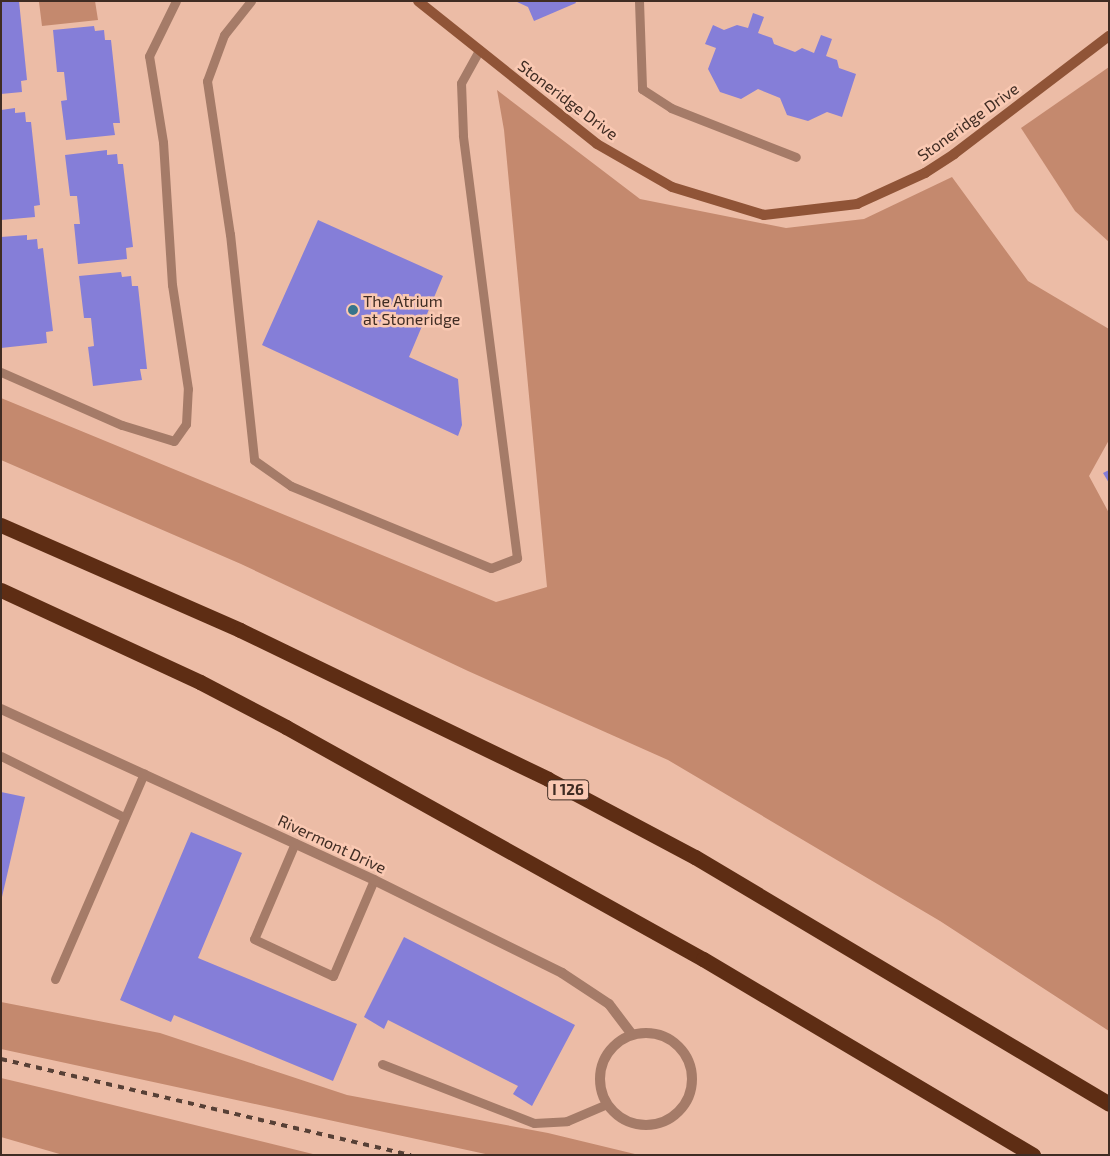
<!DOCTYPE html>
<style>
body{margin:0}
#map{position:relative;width:1110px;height:1156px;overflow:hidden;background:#ecbca6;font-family:"Exo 2",sans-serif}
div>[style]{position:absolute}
.green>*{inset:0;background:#c4896e}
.building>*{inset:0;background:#857ed8}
.lane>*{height:9px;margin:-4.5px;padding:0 4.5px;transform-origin:4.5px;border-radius:4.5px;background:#a57b68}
.street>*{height:10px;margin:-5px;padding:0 5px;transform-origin:5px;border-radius:5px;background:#a57b68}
.street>.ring{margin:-5px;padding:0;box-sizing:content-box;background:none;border:10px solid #a57b68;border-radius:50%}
.secondary>*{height:10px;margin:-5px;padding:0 5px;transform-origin:5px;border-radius:5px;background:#905437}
.highway>*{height:15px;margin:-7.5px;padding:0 7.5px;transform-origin:7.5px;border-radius:7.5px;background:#5e2d14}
.rail>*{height:4px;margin-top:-2px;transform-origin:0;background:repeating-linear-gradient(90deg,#574036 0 6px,transparent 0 12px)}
.dots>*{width:14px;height:14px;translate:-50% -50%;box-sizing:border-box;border:2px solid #fac9b3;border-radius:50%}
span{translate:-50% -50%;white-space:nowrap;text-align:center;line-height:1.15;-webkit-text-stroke:5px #fac9b3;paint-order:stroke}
.shield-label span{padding:1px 4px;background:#fac9b3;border:1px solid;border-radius:4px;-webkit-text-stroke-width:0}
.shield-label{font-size:15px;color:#3f2c23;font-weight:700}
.street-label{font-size:16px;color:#3f2c23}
.poi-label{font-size:16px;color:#3f2c23}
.left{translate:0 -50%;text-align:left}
.frame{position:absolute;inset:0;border:2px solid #3f2c23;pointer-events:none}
</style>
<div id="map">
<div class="green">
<div style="clip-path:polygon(95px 1px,98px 20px,42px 26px,39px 2px)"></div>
<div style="clip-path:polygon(1109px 67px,1109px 242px,1075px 211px,1021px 128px)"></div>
<div style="clip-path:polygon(497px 90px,640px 199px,786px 228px,864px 219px,952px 177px,1028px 281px,1109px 329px,1109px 440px,1089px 476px,1109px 513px,1109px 1031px,940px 921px,668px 760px,468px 671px,241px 564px,1px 460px,1px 398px,496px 602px,547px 587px,504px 130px)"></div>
<div style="clip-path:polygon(1px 1002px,160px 1033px,347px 1095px,548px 1133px,639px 1155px,490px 1155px,1px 1049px)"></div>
<div style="clip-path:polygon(1px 1078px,60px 1092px,317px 1155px,63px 1155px,1px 1137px)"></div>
</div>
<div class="building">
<div style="clip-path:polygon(1px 1px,19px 1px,27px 80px,21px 81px,22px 92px,1px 94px)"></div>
<div style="clip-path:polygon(515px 1px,575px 1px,576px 3px,534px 21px,528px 7px)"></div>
<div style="clip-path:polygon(753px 13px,764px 17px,758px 33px,772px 38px,774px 44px,795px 52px,802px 48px,814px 53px,821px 35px,832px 39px,826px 56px,837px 60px,839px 68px,856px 74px,842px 117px,827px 112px,808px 121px,787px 115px,780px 98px,758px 89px,741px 99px,720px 92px,708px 69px,716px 48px,705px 44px,713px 25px,724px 30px,737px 25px,748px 28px)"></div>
<div style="clip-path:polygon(94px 26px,95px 31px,104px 30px,105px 40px,111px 40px,120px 123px,113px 123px,115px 135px,66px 140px,61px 101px,67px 100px,64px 72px,57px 72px,53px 30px)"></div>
<div style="clip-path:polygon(15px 108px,15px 113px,25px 112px,26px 122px,31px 122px,40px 205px,34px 206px,35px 217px,1px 220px,1px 110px)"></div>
<div style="clip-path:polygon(107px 150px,107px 155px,117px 154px,118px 164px,123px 164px,133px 247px,126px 248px,127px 259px,78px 264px,74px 224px,80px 224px,77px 196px,70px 196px,65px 155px)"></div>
<div style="clip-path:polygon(318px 220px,443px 276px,409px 357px,458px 379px,462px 425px,458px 436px,262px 345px)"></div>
<div style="clip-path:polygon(27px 235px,27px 240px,37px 239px,38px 249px,43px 248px,53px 331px,46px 332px,47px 343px,1px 348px,1px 237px)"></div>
<div style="clip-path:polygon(121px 272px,122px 277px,131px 276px,132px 286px,138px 286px,147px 369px,140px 369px,142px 380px,93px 386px,88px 347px,94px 346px,91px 318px,84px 318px,79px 276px)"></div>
<div style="clip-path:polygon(1109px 470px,1109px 483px,1103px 473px)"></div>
<div style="clip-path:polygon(1px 792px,25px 797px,2px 897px,1px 897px)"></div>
<div style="clip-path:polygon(191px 832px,242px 853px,198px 958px,357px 1024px,333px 1081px,174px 1015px,171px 1022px,120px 1000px)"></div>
<div style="clip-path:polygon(404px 937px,575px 1025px,532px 1106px,513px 1094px,518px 1086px,388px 1020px,384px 1029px,364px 1017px)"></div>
</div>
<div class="lane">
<div style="left:251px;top:1px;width:43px;rotate:128.5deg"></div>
<div style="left:224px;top:35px;width:49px;rotate:110.3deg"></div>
<div style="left:207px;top:81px;width:155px;rotate:81.5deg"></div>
<div style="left:230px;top:234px;width:227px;rotate:83.9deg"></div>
<div style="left:254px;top:460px;width:45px;rotate:35.1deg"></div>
<div style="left:291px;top:486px;width:216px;rotate:22.3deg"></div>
<div style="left:491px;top:568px;width:28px;rotate:-21deg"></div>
<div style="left:517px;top:558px;width:426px;rotate:-97.3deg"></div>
<div style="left:463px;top:135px;width:52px;rotate:-92.2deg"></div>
<div style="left:461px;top:83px;width:38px;rotate:-61deg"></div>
<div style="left:639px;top:1px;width:88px;rotate:88deg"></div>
<div style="left:642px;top:89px;width:35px;rotate:33deg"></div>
<div style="left:671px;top:108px;width:134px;rotate:21.4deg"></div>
<div style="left:1px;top:372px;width:132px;rotate:23.7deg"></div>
<div style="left:122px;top:425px;width:54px;rotate:17.1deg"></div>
<div style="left:174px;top:441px;width:21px;rotate:-55deg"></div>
<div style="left:186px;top:424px;width:35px;rotate:-87deg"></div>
<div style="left:188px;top:389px;width:105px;rotate:-98.7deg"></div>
<div style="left:172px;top:285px;width:143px;rotate:-93.6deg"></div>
<div style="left:163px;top:142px;width:87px;rotate:-99.2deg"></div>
<div style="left:149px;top:56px;width:61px;rotate:-63.9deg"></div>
<div style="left:1px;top:756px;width:137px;rotate:26.4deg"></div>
<div style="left:295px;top:843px;width:104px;rotate:113.1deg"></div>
<div style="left:254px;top:939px;width:87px;rotate:25.1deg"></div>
<div style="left:333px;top:976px;width:104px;rotate:-66.9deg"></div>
<div style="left:55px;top:979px;width:224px;rotate:-66.6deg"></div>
<div style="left:382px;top:1064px;width:163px;rotate:21.2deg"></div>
<div style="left:534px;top:1123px;width:33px;rotate:-3deg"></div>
<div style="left:567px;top:1121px;width:43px;rotate:-23deg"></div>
</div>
<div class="street">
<div style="left:1px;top:709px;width:410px;rotate:24.6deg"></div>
<div style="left:374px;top:880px;width:210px;rotate:26.3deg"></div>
<div style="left:562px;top:973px;width:56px;rotate:33.4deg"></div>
<div style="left:609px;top:1004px;width:38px;rotate:53deg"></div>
<div class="ring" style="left:600px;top:1033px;width:82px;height:82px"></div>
</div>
<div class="secondary">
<div style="left:418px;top:1px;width:229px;rotate:38.6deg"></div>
<div style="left:597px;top:144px;width:86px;rotate:29.8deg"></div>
<div style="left:672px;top:187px;width:96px;rotate:16.9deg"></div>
<div style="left:764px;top:215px;width:94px;rotate:-6.7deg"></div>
<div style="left:857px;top:204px;width:75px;rotate:-24.5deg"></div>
<div style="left:925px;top:173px;width:35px;rotate:-33deg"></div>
<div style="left:954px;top:154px;width:195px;rotate:-37.3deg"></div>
</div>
<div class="highway">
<div style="left:1px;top:525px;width:261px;rotate:23.7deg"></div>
<div style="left:240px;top:630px;width:342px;rotate:25.8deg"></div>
<div style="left:548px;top:779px;width:166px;rotate:28deg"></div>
<div style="left:695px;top:857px;width:482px;rotate:30.8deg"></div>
<div style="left:1px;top:590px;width:219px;rotate:24.8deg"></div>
<div style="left:200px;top:682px;width:97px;rotate:27.6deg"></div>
<div style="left:286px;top:727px;width:477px;rotate:29.1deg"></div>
<div style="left:703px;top:959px;width:384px;rotate:30.7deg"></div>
</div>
<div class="rail">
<div style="left:1px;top:1059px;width:421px;rotate:13.2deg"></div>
</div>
<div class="dots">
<div style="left:353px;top:310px;background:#37748b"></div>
</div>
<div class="shield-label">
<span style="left:568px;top:790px">I 126</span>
</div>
<div class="street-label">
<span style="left:568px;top:100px;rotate:37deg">Stoneridge Drive</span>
<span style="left:968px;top:122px;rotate:-36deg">Stoneridge Drive</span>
<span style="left:332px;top:844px;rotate:25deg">Rivermont Drive</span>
</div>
<div class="poi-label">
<span class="left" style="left:363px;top:310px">The Atrium<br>at Stoneridge</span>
</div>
<div class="frame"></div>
</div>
